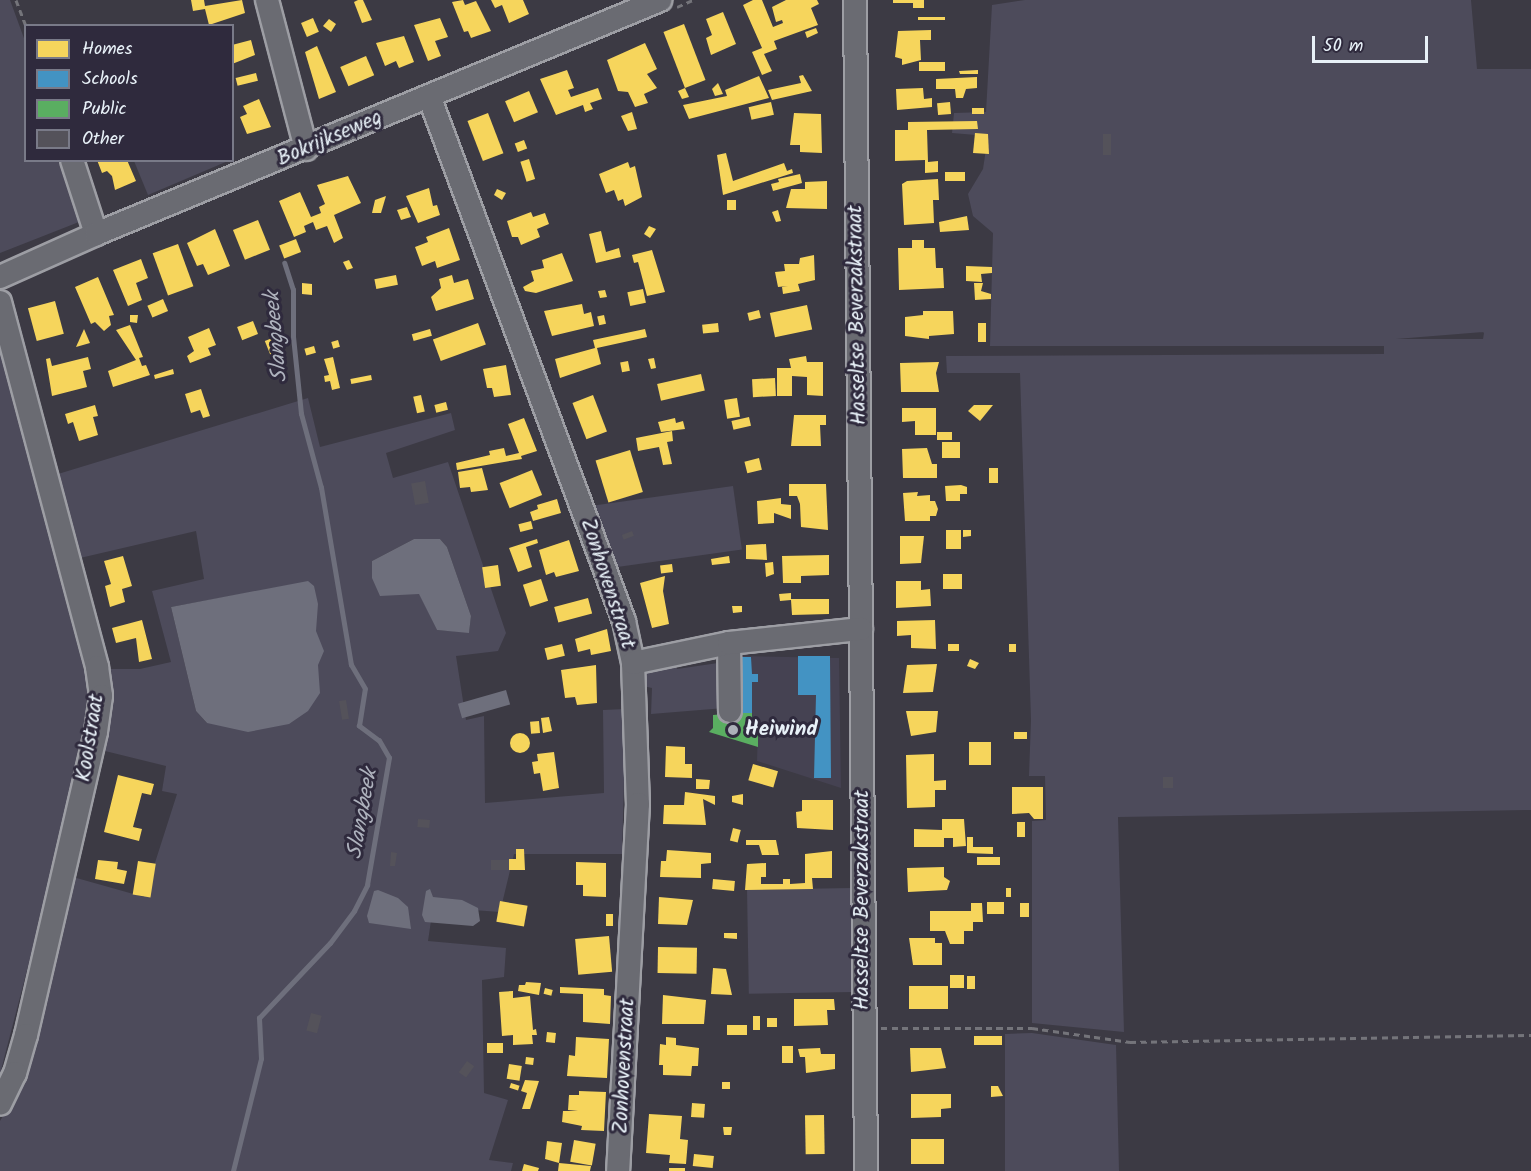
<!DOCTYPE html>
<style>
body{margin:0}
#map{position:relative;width:1531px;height:1171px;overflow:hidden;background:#3c3a44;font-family:Kalam,sans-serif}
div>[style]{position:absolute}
.built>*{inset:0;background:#454252}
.green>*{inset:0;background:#4d4b5b;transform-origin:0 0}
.water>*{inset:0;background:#6e6f7c;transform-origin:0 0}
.homes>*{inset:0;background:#f6d55c;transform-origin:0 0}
.round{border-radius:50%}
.schools>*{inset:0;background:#4393c3}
.public>*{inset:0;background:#5aae61}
.stream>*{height:4.5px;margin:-2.25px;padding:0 2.25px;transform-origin:2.25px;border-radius:2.25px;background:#6e6f7c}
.building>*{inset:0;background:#54525a;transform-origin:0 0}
.path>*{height:3px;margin-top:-1.5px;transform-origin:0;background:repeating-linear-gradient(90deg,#74747a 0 6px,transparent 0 10.5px)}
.roads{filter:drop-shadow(2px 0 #9d9ea4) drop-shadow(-2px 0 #9d9ea4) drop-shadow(0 2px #9d9ea4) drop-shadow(0 -2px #9d9ea4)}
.minor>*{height:22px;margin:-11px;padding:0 11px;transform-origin:11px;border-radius:11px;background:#6a6b72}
.dots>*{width:16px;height:16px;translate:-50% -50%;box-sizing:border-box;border:3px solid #2f2a3d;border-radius:50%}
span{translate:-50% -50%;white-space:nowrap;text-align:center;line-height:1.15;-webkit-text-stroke:6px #2f2a3d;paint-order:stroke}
.street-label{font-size:21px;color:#e8f1f8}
.poi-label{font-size:21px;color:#e8f1f8;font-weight:700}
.left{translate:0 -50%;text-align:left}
.water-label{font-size:22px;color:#aeb2bd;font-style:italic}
.legend{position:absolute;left:24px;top:24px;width:210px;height:138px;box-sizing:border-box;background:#2f2a3d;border:2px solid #797a88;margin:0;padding:8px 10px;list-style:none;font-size:18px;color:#e8f1f8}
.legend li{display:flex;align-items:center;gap:12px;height:30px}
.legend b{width:30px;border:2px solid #797a88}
.scale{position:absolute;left:1312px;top:36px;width:116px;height:27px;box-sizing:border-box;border:3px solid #e8f1f8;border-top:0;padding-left:8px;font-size:18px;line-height:21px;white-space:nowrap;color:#e8f1f8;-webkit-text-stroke:4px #2f2a3d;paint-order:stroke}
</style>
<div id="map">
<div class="built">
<div style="clip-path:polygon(735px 656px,839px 658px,841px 788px,757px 761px,758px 727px,753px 727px,752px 713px,736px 713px)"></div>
</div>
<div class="green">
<div style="clip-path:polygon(0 0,10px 0,25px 41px,26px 160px,65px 161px,84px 220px,0 253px)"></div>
<div style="clip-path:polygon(evenodd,1025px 0,1471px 0,1477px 69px,1531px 69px,1531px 810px,1118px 817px,1124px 1032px,1032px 1023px,1032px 821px,1046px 820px,1045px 776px,1029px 776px,1031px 720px,1020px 373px,947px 373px,946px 356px,1384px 354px,1384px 346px,990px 346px,993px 233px,973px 216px,968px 194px,983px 169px,988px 136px,952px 133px,954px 113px,986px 112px,992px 5px,1025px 0,1484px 333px,1483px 339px,1396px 339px,1483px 332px,1484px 333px)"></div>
<div style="clip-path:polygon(134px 161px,228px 161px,148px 195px)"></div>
<div style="clip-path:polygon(0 345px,91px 697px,64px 828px,0 1074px)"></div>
<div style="clip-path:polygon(evenodd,308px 398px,320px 447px,451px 413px,455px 430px,386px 453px,393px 478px,448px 462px,506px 633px,498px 651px,456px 656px,466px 720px,484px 716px,485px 803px,604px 793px,603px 710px,626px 709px,622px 854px,514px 854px,500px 912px,433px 907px,428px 941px,506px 948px,504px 977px,482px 980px,484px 1093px,508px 1100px,489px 1160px,513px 1163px,511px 1171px,0 1171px,0 1121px,16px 1094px,73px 877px,144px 897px,177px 794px,162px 791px,166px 766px,101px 750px,110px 699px,109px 669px,140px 669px,171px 662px,152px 591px,204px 579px,196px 531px,80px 558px,58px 474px,308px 398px,414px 539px,440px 539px,447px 547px,471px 616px,469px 632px,437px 630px,419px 593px,372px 561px,414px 539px,308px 398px,307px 582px,308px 582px,207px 723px,196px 711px,171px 607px,307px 582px)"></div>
<div style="left:733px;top:486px;width:64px;height:142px;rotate:82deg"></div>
<div style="clip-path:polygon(725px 662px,725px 708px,651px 714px,652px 688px,643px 686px,648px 672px,675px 663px,677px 669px)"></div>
<div style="left:852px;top:888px;width:104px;height:105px;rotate:89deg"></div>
<div style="clip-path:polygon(1032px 1033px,1116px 1045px,1119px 1171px,1005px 1171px,1005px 1034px)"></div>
</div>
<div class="water">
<div style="clip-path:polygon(414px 539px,440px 539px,447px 547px,471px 616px,469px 633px,437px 630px,419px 594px,380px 596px,372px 578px,372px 561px)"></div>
<div style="clip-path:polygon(308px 581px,314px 586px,318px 604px,316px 631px,324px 651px,318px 665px,320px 693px,308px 711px,289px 724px,248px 732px,207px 723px,196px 711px,171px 607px)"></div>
<div style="left:506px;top:690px;width:15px;height:50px;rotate:74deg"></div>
<div style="clip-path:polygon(430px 889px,433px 897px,462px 900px,478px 908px,480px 921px,473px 926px,425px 922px,422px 915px,426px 891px)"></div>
<div style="clip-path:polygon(378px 890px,398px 898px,408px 907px,411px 929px,369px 923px,367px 916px,374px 891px)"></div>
</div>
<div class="homes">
<div style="clip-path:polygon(191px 0,204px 0,205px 6px,242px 0,245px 13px,209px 25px,205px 9px,193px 11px)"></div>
<div style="clip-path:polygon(358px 0,363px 0,372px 20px,362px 23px,354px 2px)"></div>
<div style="clip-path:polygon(463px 0,465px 5px,476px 1px,491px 31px,471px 38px,468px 31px,464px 32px,452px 2px)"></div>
<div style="clip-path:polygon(491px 0,523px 0,529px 14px,509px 23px,502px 5px,495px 8px)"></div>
<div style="clip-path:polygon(753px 0,762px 0,773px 27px,783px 23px,782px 20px,776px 22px,772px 7px,786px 0,817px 0,819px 4px,811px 8px,818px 25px,774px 41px,777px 49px,764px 54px,772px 71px,762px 75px,752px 52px,762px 48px,743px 5px)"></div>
<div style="clip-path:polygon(893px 0,924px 0,924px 8px,913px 8px,913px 3px,893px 3px)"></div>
<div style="clip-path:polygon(723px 12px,736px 44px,711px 55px,706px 38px,712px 35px,706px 19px)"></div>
<div style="left:945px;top:17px;width:3px;height:27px;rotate:90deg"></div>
<div style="left:313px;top:18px;width:15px;height:13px;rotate:67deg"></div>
<div style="clip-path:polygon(440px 18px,448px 37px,435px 41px,441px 56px,428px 61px,414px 25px)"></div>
<div style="clip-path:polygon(329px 19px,336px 24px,331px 32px,323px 26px)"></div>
<div style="left:684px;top:24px;width:60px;height:22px;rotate:69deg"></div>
<div style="clip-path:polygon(816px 28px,818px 33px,807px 38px,805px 32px)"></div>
<div style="clip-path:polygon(931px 30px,931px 40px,920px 40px,921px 60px,902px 65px,902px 59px,895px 57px,898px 31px)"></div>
<div style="clip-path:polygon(404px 36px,414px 62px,399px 68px,396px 61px,385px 66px,376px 43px)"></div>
<div style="clip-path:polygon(251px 40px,255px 55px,232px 64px,232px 45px)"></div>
<div style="clip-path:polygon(645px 43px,657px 69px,647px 74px,657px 88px,644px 94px,648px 103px,635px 107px,628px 92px,618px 91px,607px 60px)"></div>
<div style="clip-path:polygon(317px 46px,336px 92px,319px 99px,305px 52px)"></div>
<div style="left:366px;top:56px;width:21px;height:28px;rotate:67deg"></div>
<div style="left:945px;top:62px;width:9px;height:26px;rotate:90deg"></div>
<div style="clip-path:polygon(567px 70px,574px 88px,568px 90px,571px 97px,598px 88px,602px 99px,590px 103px,593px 109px,585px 112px,583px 105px,556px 115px,540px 79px)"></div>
<div style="clip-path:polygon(978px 70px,978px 74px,960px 74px,959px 71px)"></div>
<div style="left:256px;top:73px;width:8px;height:21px;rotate:76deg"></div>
<div style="clip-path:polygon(803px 75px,812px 91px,772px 100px,768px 90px,801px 83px,799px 76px)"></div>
<div style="clip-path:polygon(759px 76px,769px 98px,689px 119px,683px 105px,727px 96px,725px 90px)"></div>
<div style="clip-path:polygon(977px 77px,977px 88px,966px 89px,963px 98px,956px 98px,955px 89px,936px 89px,936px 79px)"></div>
<div style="clip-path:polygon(718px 83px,723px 94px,715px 96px,712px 89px)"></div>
<div style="clip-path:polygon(685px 88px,689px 97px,682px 99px,678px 91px)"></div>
<div style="clip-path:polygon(923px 88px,924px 99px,932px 98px,932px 107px,897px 110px,896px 89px)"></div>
<div style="left:529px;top:91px;width:23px;height:26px;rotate:67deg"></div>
<div style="clip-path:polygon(259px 99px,271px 127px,247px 134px,240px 117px,247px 114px,243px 106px)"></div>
<div style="left:771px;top:102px;width:13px;height:23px;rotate:77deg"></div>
<div style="left:950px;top:102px;width:12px;height:13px;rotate:85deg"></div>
<div style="left:984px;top:108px;width:6px;height:12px;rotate:90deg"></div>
<div style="clip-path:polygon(632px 112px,637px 129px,628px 131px,621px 116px)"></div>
<div style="left:488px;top:113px;width:43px;height:22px;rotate:69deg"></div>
<div style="clip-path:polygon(794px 113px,821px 114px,822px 153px,800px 152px,800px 145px,790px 145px)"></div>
<div style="clip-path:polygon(977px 121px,978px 129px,927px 130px,928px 162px,938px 161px,938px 172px,925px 173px,925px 160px,895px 161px,895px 130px,908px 130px,908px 122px)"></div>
<div style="clip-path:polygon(975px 133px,988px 134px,989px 154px,973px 153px)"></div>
<div style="left:524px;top:140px;width:9px;height:10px;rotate:69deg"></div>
<div style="clip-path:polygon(726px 153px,733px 181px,784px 163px,787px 171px,792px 169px,793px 173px,723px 195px,717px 155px)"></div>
<div style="left:529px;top:159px;width:21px;height:9px;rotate:73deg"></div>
<div style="clip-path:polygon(97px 160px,127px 160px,136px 181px,115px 190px,112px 176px,107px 171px,102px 173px)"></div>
<div style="clip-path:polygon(628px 162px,630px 168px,635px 166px,642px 197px,625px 206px,623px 199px,618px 201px,614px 190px,606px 193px,599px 174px)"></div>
<div style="left:945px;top:172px;width:20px;height:9px"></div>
<div style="clip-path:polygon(800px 174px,802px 183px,773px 191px,771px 184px,779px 182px,778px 179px)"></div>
<div style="clip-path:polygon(348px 176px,361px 203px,334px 215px,343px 238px,334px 243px,327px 226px,316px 230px,313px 222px,304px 226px,306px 232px,294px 237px,279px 201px,300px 192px,311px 217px,321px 213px,319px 207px,325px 204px,317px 185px)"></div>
<div style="clip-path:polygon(938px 179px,939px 200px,933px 200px,934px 223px,904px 225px,902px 184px,907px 181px)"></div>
<div style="clip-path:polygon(827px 181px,827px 209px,786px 208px,791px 189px,805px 189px,805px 182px)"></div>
<div style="clip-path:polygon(429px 188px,433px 206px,437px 205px,440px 215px,418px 223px,406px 196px)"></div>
<div style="clip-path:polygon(497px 189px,506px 193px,502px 200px,494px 195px)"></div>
<div style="clip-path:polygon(386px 196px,381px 213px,372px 213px,375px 200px)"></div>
<div style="left:727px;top:200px;width:9px;height:10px"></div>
<div style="clip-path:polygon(407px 207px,411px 217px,401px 220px,397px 210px)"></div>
<div style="clip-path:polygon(778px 210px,781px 221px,776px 222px,772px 212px)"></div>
<div style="clip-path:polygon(531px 212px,533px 217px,545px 213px,549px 224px,537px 229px,540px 237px,521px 245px,518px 237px,512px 237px,507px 221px)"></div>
<div style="clip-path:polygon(967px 216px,969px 230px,940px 232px,939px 222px)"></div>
<div style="left:258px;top:220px;width:32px;height:27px;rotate:68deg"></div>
<div style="clip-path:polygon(649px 226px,656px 229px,650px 238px,644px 234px)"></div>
<div style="clip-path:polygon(449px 228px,460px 260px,437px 268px,435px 261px,422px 266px,415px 247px,428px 242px,426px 237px)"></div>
<div style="clip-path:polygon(215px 229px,230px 266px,208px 275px,203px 264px,197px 266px,187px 243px)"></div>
<div style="clip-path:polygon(601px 231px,606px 252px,619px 248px,621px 257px,596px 263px,589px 234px)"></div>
<div style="left:296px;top:239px;width:14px;height:18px;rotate:69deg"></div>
<div style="clip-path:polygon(912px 240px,924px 240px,924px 248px,935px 248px,936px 268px,943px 268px,944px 288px,899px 290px,898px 248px,912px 248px)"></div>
<div style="left:178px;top:244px;width:45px;height:27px;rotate:70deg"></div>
<div style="clip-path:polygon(652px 250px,665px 292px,647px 296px,638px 262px,634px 263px,632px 255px)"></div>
<div style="clip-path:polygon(562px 253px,573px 281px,536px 293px,525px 291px,523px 287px,534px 281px,531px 271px,544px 268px,542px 260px)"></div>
<div style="clip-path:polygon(814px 255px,815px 280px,798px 284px,800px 291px,783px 294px,782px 287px,788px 286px,778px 287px,775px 272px,785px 271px,784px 264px,799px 264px,800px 258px)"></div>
<div style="clip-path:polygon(141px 259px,148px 278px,136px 283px,142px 300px,128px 306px,113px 270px)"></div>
<div style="clip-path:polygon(349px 260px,353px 268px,347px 270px,343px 262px)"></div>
<div style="clip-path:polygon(966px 266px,992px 267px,992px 273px,981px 274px,982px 282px,966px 281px)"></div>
<div style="left:396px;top:275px;width:10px;height:22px;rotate:79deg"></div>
<div style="clip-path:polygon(452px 275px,454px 283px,468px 279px,474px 299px,436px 311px,431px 297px,441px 288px,439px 279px)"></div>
<div style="clip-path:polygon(98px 277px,114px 315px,109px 316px,111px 325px,104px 331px,95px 322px,91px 324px,75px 287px)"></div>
<div style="clip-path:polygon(302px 283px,312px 284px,312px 295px,302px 294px)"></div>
<div style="clip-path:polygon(974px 283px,983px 283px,981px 291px,991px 294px,991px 299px,975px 300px)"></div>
<div style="left:643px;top:289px;width:14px;height:16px;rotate:78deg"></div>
<div style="clip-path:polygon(605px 290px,607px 297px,600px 298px,598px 291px)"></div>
<div style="left:163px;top:299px;width:13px;height:17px;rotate:67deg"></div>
<div style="left:55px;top:301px;width:34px;height:28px;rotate:75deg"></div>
<div style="clip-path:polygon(582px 304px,584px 314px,591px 312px,594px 326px,552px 336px,544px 311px)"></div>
<div style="left:807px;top:305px;width:25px;height:38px;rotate:78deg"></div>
<div style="left:759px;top:310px;width:8px;height:12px;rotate:76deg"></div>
<div style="clip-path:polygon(923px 311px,953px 311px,954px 334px,929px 336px,929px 339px,905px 336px,905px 317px,923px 315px)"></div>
<div style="clip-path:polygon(130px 315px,138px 315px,137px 323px,130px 322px)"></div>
<div style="left:604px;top:315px;width:9px;height:7px;rotate:77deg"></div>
<div style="left:253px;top:321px;width:14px;height:17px;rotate:69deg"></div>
<div style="left:478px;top:323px;width:23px;height:48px;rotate:70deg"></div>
<div style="left:718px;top:323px;width:9px;height:16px;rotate:84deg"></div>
<div style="left:978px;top:323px;width:8px;height:19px"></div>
<div style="clip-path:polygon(130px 325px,143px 357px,139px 358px,142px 366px,146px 365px,150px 375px,113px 387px,108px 371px,136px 360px,116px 330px)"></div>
<div style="clip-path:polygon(209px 328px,216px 345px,208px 348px,211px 355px,190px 363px,187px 356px,194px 351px,188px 337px)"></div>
<div style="clip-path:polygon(84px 329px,90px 343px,76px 347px)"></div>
<div style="left:430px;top:329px;width:7px;height:19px;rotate:74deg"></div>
<div style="clip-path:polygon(645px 329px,647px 337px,597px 348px,601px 364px,560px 378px,555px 359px,595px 348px,593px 340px)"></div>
<div style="left:275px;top:337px;width:22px;height:11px;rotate:68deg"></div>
<div style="left:338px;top:340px;width:7px;height:7px;rotate:74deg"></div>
<div style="left:314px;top:346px;width:7px;height:10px;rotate:74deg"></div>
<div style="clip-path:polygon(806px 356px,807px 362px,823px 362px,823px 396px,807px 395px,807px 377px,792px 376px,792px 396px,777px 396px,777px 368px,791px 368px,789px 359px)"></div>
<div style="clip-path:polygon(88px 357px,91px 369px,83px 371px,87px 387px,52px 396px,46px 359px,50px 358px,52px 366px)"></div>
<div style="clip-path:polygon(333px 357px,340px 388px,332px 390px,330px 381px,325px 382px,324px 376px,329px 375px,324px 359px)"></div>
<div style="clip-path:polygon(654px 358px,656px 368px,651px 369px,648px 359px)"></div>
<div style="left:628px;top:361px;width:10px;height:8px;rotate:79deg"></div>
<div style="clip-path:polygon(939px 362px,936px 373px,939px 392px,901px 392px,900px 363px)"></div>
<div style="clip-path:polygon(506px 365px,511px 395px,494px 397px,492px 388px,487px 388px,483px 369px)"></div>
<div style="clip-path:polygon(173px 369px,174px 374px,155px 379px,154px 375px)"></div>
<div style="left:701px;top:374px;width:17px;height:45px;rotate:77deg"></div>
<div style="left:371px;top:375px;width:5px;height:21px;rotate:79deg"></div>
<div style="left:775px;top:378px;width:18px;height:23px;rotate:87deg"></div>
<div style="clip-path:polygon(201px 389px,210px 416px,203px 418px,200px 410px,191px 413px,185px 394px)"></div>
<div style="left:421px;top:395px;width:17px;height:8px;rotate:77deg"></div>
<div style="left:593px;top:395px;width:39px;height:22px;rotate:69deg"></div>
<div style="left:737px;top:398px;width:19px;height:13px;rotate:81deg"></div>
<div style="left:446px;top:402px;width:8px;height:12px;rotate:76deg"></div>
<div style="clip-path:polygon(95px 405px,98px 416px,93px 417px,98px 435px,79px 441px,73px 422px,68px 424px,65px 414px)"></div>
<div style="clip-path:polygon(974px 405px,993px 405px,980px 421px,968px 411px)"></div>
<div style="clip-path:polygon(902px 408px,936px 408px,936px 435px,915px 435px,915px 421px,902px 422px)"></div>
<div style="clip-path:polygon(794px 415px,826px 415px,826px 425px,820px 425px,821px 446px,791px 446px)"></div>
<div style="left:749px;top:417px;width:9px;height:18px;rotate:77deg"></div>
<div style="clip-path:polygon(524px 418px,537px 451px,521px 456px,522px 459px,457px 470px,456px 463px,490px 455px,489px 451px,504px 448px,506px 456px,519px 453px,508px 424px)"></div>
<div style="clip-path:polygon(675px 418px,676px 423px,683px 421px,685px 429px,661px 432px,658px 422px)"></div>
<div style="clip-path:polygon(672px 431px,673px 441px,667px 442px,672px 464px,663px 465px,659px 447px,638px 451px,636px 438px)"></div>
<div style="left:937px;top:432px;width:15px;height:8px"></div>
<div style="left:942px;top:442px;width:18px;height:16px"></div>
<div style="clip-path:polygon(927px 448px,932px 464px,937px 464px,937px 478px,903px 478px,902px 449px)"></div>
<div style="left:630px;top:450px;width:44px;height:36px;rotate:73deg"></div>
<div style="left:759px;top:458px;width:12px;height:15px;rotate:76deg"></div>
<div style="clip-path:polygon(482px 468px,488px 490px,471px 492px,470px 487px,460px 488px,458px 472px)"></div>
<div style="left:989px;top:468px;width:9px;height:15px"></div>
<div style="left:532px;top:470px;width:27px;height:35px;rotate:68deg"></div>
<div style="clip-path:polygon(789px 484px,826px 484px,828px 530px,801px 527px,800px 504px,797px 496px,789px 496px)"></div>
<div style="clip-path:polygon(961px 485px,967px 487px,967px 494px,960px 494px,960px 501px,946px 501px,945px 486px)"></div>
<div style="clip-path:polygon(918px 492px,917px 496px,930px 495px,930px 501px,935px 501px,938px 509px,936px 516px,930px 516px,930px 521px,905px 521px,903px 493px)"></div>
<div style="clip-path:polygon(781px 498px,781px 504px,791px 505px,791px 519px,774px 513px,774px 523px,758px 524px,757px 501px)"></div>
<div style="clip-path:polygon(557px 499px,561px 513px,533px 521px,530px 512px,538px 509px,537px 505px)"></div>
<div style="left:531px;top:521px;width:8px;height:13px;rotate:76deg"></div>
<div style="left:946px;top:530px;width:15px;height:19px"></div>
<div style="clip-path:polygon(963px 530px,971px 530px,971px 536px,963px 537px)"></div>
<div style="clip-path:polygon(900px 536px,924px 536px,921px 563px,900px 564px)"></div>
<div style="clip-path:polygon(537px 539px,538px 543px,526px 547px,532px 567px,518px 572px,509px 548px)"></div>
<div style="clip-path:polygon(569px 540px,579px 571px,556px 577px,554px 572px,546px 575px,539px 550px)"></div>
<div style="clip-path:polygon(766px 544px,767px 560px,746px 559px,746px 545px)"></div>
<div style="clip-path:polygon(829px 555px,829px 575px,801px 576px,801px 583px,783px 583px,782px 556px)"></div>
<div style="clip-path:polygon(123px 556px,132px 586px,122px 589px,125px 602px,110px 607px,105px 586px,111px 584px,104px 561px)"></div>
<div style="clip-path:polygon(729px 556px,730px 563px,712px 565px,711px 559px)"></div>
<div style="clip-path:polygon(773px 562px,774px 574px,766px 577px,765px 563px)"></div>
<div style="left:672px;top:564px;width:8px;height:12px;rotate:83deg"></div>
<div style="left:498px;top:565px;width:21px;height:16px;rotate:82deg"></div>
<div style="left:943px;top:574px;width:19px;height:15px"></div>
<div style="clip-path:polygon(665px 576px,663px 591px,669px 624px,652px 628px,640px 583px)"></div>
<div style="left:541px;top:579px;width:23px;height:19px;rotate:72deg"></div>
<div style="clip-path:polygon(896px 581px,921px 581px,921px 590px,930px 589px,931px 606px,896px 608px)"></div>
<div style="clip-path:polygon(791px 593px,791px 599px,829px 599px,829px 614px,792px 615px,791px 600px,780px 601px,779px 594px)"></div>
<div style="left:588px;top:598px;width:16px;height:35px;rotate:75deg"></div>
<div style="clip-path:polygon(732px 606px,742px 606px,742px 612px,733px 613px)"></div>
<div style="clip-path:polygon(142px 620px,152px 659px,139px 662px,136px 638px,116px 643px,112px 628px)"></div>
<div style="clip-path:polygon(935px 620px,936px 649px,911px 648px,911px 635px,897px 636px,897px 621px)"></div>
<div style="clip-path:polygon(607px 629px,611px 651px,591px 655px,590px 649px,578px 652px,575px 639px)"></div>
<div style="left:562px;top:644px;width:12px;height:18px;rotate:76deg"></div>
<div style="left:948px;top:644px;width:11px;height:7px"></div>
<div style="left:1009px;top:644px;width:7px;height:8px"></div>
<div style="clip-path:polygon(970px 659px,979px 663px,975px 669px,967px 666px)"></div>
<div style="clip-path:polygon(937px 664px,933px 692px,903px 693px,907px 665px)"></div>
<div style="clip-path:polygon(596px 665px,597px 703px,577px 705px,575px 697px,565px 698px,561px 670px)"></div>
<div style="clip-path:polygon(906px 711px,938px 711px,936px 732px,911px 736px)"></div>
<div style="clip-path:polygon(549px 717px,552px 731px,543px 733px,541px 718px)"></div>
<div style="left:539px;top:721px;width:12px;height:9px;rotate:85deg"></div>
<div style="left:1014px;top:732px;width:13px;height:7px"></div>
<div class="round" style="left:510px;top:733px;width:20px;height:20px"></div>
<div style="left:969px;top:742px;width:22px;height:23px"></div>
<div style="clip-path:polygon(666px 746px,685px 747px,685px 764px,692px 764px,692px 778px,665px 777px)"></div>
<div style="clip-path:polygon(554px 752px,559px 788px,543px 791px,540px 773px,534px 774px,532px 762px,538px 761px,537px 754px)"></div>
<div style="clip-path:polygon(934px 754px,934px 781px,946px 780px,946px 790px,935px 790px,935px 807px,907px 808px,906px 755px)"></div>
<div style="left:753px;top:764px;width:26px;height:17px;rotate:16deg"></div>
<div style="clip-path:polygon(118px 775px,154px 784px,151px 795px,142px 793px,133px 827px,142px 829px,139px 841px,104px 832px)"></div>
<div style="clip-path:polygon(696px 779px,710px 780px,709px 789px,696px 789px)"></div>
<div style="clip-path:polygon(1012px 787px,1043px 787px,1043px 819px,1034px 819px,1029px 813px,1012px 814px)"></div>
<div style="clip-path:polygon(685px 792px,715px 796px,715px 805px,703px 799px,706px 825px,663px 824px,664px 805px,684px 805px)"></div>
<div style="clip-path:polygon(743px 794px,743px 805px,732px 802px,732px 796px)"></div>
<div style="clip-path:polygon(802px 800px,833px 800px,833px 830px,797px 828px,796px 812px,802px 811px)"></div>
<div style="clip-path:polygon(942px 819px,964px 819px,966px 846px,953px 847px,953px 838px,944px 838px,944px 847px,914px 847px,914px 829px,942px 830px)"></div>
<div style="left:1017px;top:822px;width:8px;height:15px"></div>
<div style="left:733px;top:828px;width:8px;height:13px;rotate:14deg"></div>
<div style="clip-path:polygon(967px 837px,973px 837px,973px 847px,993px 847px,993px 854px,967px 853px)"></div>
<div style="clip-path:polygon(746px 840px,776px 840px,779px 855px,762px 855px,759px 845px,746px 845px)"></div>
<div style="clip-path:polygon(516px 849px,524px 849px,525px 870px,509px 870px,509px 859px,516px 859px)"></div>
<div style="clip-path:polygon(667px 850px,711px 853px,711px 863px,701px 864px,701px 878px,660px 877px,661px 861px,666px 861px)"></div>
<div style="clip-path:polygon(832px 851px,832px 878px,812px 878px,813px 889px,745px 890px,747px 864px,766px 863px,766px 877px,761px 877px,761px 884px,783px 884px,783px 879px,790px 879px,790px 884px,805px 883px,805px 854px)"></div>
<div style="left:1000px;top:857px;width:8px;height:23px;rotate:90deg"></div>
<div style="clip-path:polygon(98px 860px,118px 862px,117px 869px,127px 871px,124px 884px,95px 879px)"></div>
<div style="left:138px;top:861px;width:18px;height:34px;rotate:9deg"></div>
<div style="clip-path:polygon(576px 862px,606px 863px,606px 897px,583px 896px,583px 885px,576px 885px)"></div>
<div style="clip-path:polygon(944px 867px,944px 877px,950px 881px,947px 890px,908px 892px,907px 868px)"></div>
<div style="left:713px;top:879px;width:22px;height:10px;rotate:5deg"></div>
<div style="left:1006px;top:888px;width:5px;height:9px"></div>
<div style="clip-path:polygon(659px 897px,693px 900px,687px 925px,658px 924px)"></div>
<div style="left:500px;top:901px;width:28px;height:21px;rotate:10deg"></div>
<div style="left:987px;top:902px;width:17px;height:12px"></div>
<div style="clip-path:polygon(971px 903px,982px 903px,983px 922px,973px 922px,973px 931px,964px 931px,964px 944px,950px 944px,945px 931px,930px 931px,930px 911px,971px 911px)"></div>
<div style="left:1020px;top:903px;width:9px;height:14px"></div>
<div style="left:606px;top:914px;width:7px;height:12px"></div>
<div style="clip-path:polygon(724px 933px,737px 933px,737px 939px,724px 938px)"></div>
<div style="left:609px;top:936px;width:36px;height:34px;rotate:85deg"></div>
<div style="clip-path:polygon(909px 938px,935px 938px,935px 943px,942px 943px,942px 965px,913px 965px)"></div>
<div style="left:658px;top:947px;width:39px;height:26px;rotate:1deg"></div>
<div style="clip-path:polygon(713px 968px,726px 969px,732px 995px,711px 994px)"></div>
<div style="left:950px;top:975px;width:14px;height:13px"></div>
<div style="left:967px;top:976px;width:8px;height:13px"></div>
<div style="clip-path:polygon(526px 982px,541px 983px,539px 995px,518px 991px,519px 985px,525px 985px)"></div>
<div style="left:909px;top:986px;width:39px;height:23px"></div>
<div style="clip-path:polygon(560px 987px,604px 989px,604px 995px,611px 996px,610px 1024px,583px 1022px,583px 994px,560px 993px)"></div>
<div style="left:545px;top:988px;width:8px;height:6px;rotate:14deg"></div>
<div style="clip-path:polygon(513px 991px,513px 998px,530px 996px,533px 1030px,536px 1029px,537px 1035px,532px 1035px,533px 1044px,513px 1045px,513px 1035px,502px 1036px,499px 992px)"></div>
<div style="clip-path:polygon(663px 995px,706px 1000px,704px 1024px,662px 1024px)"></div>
<div style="clip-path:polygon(794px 999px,834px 999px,835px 1010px,827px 1010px,828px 1025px,794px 1026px)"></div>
<div style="left:753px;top:1016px;width:7px;height:14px"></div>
<div style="left:767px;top:1018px;width:10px;height:9px"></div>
<div style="left:727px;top:1025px;width:20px;height:10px"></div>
<div style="left:547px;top:1032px;width:9px;height:10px;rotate:6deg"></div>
<div style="left:974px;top:1036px;width:28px;height:9px"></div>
<div style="clip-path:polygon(576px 1037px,609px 1039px,607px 1078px,567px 1076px,569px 1055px,575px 1056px)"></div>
<div style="clip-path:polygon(666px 1037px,676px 1038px,676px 1045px,699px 1048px,698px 1066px,692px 1066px,691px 1076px,663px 1075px,663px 1065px,659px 1065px,660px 1044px,666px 1045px)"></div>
<div style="left:503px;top:1043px;width:10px;height:16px;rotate:90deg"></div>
<div style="left:782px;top:1046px;width:11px;height:17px"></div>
<div style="clip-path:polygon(820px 1048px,821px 1054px,835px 1054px,835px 1069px,806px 1073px,805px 1057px,800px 1057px,798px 1049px)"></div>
<div style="clip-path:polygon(910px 1048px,941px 1048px,946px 1068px,911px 1072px)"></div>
<div style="left:526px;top:1057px;width:8px;height:7px;rotate:7deg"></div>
<div style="left:509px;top:1064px;width:13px;height:15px;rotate:9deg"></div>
<div style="clip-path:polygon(525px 1080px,539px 1081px,530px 1109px,522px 1109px,527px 1093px,521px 1091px)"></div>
<div style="left:722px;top:1082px;width:8px;height:7px"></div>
<div style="left:511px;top:1083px;width:9px;height:5px;rotate:18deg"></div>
<div style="clip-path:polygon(991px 1086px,998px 1086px,1003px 1096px,991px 1097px)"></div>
<div style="clip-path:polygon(579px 1091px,606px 1092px,604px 1131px,581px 1130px,582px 1126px,562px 1122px,563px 1111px,578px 1111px,568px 1110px,569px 1095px,579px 1095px)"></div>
<div style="clip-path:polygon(911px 1094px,951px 1094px,951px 1108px,941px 1109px,941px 1117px,911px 1118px)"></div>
<div style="left:692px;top:1103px;width:13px;height:14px;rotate:4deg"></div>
<div style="clip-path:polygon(649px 1114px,682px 1116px,680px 1139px,688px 1140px,686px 1164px,669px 1163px,670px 1155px,646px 1153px)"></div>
<div style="left:824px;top:1115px;width:39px;height:19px;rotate:89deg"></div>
<div style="clip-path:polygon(723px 1127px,732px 1127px,731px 1135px,724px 1135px)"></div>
<div style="left:911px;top:1139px;width:33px;height:25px"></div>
<div style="left:574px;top:1140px;width:22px;height:22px;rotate:10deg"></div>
<div style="clip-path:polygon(547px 1141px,562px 1143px,559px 1163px,545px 1159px)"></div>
<div style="left:694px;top:1154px;width:20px;height:12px;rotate:6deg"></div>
<div style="clip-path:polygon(559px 1163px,591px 1166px,590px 1171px,558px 1171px)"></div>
<div style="clip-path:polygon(524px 1164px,539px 1168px,538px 1171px,522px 1171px)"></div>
<div style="left:669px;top:1168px;width:16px;height:3px"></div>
</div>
<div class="schools">
<div style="clip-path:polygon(798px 656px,830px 656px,831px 778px,814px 778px,816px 695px,798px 695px)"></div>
<div style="clip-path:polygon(736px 657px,751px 657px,752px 674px,758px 674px,758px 682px,752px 682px,752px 713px,736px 713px)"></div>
</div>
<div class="public">
<div style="clip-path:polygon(736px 713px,752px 713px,752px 728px,758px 727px,758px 747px,709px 732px,713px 728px,713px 715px)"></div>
</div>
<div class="stream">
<div style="left:233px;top:1171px;width:115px;rotate:-76deg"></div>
<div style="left:261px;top:1059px;width:41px;rotate:-92.8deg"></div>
<div style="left:259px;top:1018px;width:103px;rotate:-46.6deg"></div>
<div style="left:330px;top:943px;width:40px;rotate:-53deg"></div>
<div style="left:354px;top:911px;width:29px;rotate:-63deg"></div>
<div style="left:367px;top:885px;width:129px;rotate:-80.2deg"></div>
<div style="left:389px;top:758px;width:20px;rotate:-120deg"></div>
<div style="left:379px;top:741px;width:25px;rotate:-143deg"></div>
<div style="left:359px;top:726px;width:37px;rotate:-81deg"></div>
<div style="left:365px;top:689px;width:28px;rotate:-120deg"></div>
<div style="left:351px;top:665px;width:180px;rotate:-99.6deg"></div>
<div style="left:321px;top:488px;width:77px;rotate:-105.1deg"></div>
<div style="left:301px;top:414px;width:78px;rotate:-95.9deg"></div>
<div style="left:293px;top:336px;width:46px;rotate:-90deg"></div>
<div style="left:293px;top:290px;width:28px;rotate:-108deg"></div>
</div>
<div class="building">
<div style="left:1103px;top:134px;width:8px;height:21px"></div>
<div style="left:425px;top:481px;width:22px;height:14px;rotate:80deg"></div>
<div style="left:632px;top:531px;width:5px;height:11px;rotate:68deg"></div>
<div style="left:346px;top:700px;width:19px;height:7px;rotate:81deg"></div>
<div style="left:1163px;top:777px;width:10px;height:11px"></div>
<div style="left:418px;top:819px;width:12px;height:8px;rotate:5deg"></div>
<div style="clip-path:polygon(391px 852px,397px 853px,395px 866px,390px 866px)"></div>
<div style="left:509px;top:860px;width:10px;height:18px;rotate:90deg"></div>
<div style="left:311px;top:1013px;width:11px;height:18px;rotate:15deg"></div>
<div style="left:467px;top:1061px;width:9px;height:14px;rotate:36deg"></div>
</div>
<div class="path">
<div style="left:16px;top:0;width:28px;rotate:69deg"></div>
<div style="left:677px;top:7px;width:17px;rotate:-24deg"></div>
<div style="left:881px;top:1028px;width:151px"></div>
<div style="left:1032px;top:1028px;width:99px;rotate:8.1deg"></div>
<div style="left:1130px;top:1042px;width:401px;rotate:-1deg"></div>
</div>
<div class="roads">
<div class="minor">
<div style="left:267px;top:0;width:154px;rotate:75.3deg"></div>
<div style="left:855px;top:0;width:1171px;rotate:89.46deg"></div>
<div style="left:429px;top:96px;width:560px;rotate:69.62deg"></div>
<div style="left:624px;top:621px;width:43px;rotate:77.9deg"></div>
<div style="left:633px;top:663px;width:141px;rotate:88deg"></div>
<div style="left:638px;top:804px;width:368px;rotate:93.1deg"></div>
<div style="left:72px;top:160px;width:78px;rotate:72deg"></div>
<div style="left:0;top:277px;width:105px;rotate:-24.1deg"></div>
<div style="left:96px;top:234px;width:611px;rotate:-22.53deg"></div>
<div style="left:0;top:302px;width:378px;rotate:75.1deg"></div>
<div style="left:97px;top:667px;width:29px;rotate:82deg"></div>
<div style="left:101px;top:696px;width:36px;rotate:98deg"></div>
<div style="left:96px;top:732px;width:311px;rotate:103deg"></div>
<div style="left:26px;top:1035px;width:40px;rotate:106deg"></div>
<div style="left:15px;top:1073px;width:34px;rotate:116deg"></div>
<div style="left:729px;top:643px;width:68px;rotate:89.2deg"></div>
<div style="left:633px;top:663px;width:98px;rotate:-11.8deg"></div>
<div style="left:729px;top:643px;width:133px;rotate:-6.1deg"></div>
</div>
</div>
<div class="dots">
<div style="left:733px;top:730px;background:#acb1b9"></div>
</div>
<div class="street-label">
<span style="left:330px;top:139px;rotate:-23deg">Bokrijkseweg</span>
<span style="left:858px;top:315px;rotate:-91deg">Hasseltse Beverzakstraat</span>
<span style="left:607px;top:584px;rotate:72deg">Zonhovenstraat</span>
<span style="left:91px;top:738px;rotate:-81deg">Koolstraat</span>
<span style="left:863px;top:900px;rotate:-90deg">Hasseltse Beverzakstraat</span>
<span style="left:625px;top:1066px;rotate:-87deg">Zonhovenstraat</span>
</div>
<div class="poi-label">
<span class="left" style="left:745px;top:730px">Heiwind</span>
</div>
<div class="water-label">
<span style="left:277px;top:337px;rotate:-95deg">Slangbeek</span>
<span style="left:363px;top:814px;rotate:-80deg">Slangbeek</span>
</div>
<ul class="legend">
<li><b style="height:16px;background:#f6d55c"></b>Homes</li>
<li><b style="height:16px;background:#4393c3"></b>Schools</li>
<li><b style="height:16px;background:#5aae61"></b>Public</li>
<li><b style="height:16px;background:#54525a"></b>Other</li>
</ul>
<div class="scale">50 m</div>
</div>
